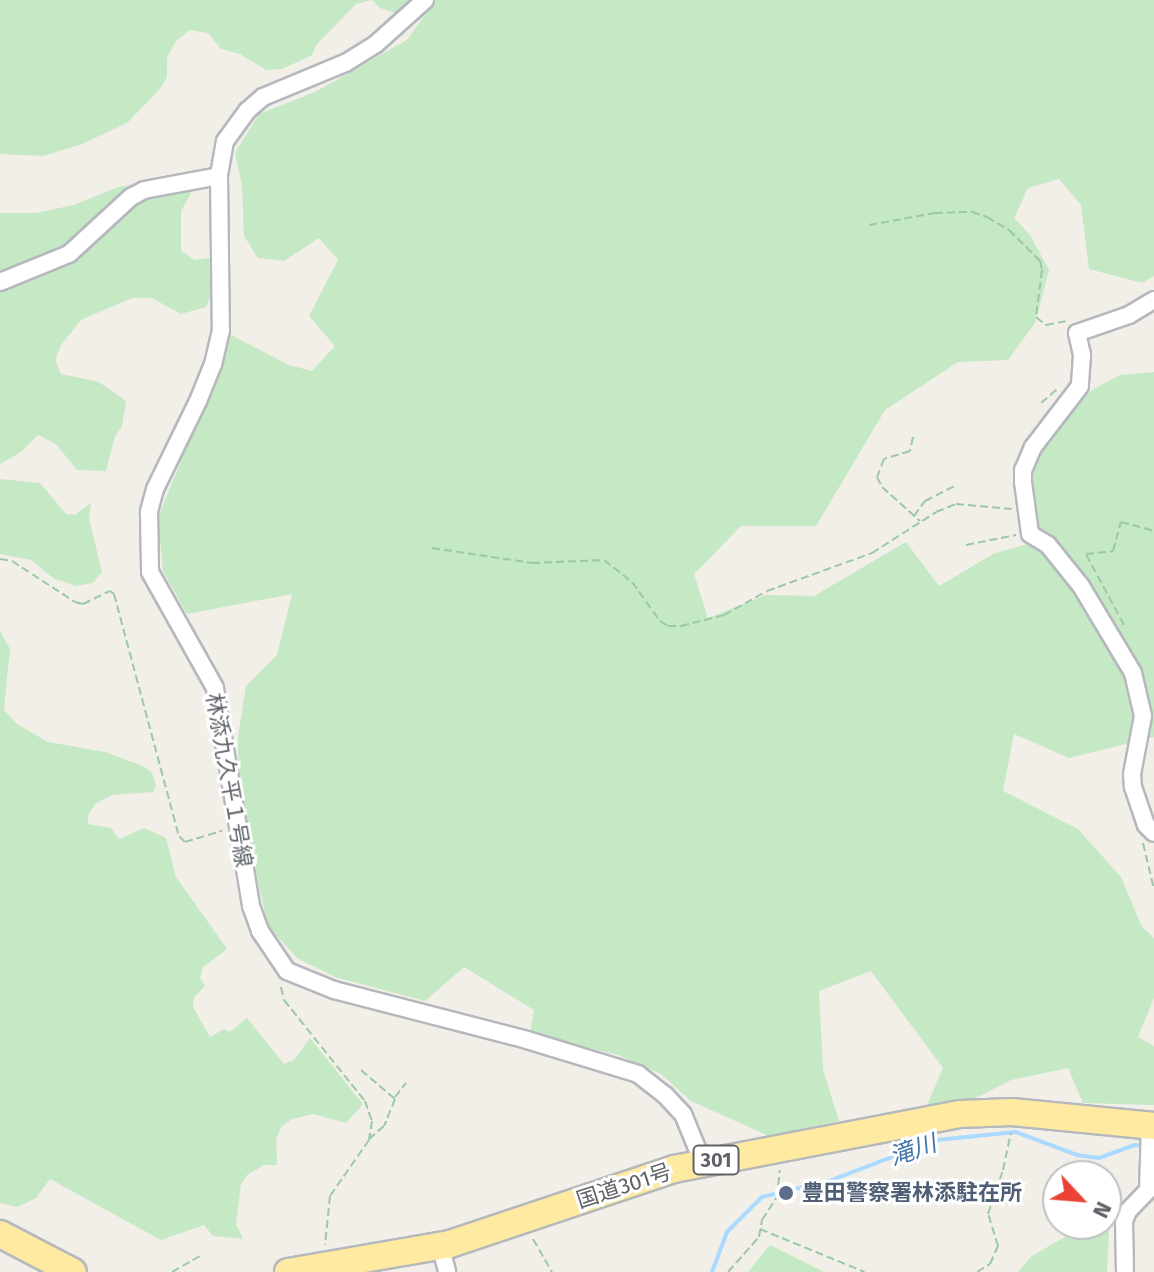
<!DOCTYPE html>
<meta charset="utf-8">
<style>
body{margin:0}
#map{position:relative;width:1154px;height:1272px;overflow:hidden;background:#f1efe8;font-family:"Fira Sans","Noto Sans JP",sans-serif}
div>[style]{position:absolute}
.green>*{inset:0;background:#c5e8c5}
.stream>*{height:4px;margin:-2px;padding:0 2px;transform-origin:2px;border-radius:2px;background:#aadaff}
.path>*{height:2px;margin-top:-1px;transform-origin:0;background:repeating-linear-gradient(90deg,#9cc7a9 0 8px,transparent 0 12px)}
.roads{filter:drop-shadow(2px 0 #b5b8bc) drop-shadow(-2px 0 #b5b8bc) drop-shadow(0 2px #b5b8bc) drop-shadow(0 -2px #b5b8bc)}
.minor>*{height:16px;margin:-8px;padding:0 8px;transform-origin:8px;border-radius:8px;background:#fff}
.trunk>*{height:26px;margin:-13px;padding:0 13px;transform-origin:13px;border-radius:13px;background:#feeaa1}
.dots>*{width:22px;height:22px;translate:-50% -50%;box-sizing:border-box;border:4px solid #fff;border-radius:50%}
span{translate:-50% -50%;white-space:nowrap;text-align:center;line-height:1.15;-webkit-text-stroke:6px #fff;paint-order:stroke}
.shield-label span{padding:2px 6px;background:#fff;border:2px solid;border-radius:6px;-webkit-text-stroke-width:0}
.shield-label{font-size:20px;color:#5f6368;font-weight:700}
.street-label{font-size:22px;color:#5f6368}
.service-label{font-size:22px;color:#4e5e75;font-weight:700}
.left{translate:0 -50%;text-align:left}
.water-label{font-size:24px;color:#4174aa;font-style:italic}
.north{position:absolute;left:1042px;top:1160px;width:80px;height:80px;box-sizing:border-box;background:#fff;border:2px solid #bfc1c3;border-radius:50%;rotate:116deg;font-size:22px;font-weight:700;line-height:32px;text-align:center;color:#5f6368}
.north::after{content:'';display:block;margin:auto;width:28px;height:36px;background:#ea4335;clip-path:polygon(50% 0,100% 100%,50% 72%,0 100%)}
</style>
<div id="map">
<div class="green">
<div style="clip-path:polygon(0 0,417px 0,398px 14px,380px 8px,372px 0,356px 4px,317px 44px,312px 55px,282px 69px,266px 70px,240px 54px,221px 49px,208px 33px,190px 30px,176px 41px,167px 57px,167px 77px,160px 89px,127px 123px,82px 144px,43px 156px,0 154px)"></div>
<div style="clip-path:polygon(436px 0,1154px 0,1154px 276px,1142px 283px,1089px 269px,1081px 205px,1059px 179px,1028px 188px,1014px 218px,1030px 235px,1049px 270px,1035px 323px,1008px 360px,958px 362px,885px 410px,816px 526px,741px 526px,694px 574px,708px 618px,766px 595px,814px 596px,906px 542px,939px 586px,993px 554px,1031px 543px,1038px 530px,1026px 483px,1032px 462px,1058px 426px,1092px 390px,1120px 375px,1154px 372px,1154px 737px,1069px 758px,1014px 734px,1003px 791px,1078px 829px,1121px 877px,1142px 927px,1154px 938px,1154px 998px,1138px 1037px,1154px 1046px,1154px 1105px,1083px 1103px,1068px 1068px,1011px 1080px,946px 1113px,926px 1107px,943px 1068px,871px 971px,819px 991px,823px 1070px,839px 1121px,769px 1136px,691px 1101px,661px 1074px,618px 1055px,530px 1033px,534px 1010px,464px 967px,425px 1001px,335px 977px,297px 958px,268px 926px,239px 797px,238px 737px,246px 686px,277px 655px,292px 594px,187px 614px,163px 571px,158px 518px,231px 335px,289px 365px,312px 371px,335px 346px,309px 316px,338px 260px,319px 238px,284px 261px,258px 258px,244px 236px,242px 186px,235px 153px,259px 114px,315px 92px,407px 40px)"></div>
<div style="clip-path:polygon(189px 175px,191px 193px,181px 211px,181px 251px,195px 260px,209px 258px,215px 264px,216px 281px,206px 307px,181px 314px,152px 298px,132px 298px,81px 320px,61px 345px,55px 360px,61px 374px,99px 382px,126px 401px,122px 426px,115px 436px,106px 471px,77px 470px,56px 444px,38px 435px,21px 452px,0 464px,0 213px,36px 213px,74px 205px,118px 187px)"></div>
<div style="clip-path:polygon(0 479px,40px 483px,66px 514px,75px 515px,91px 503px,89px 519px,102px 572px,93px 583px,76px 586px,53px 578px,31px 560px,0 554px)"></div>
<div style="clip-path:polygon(0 631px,10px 649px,4px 710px,17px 724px,48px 742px,105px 752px,143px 766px,152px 773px,156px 785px,153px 792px,112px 795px,95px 804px,88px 816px,88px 824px,111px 828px,119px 839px,144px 828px,166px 838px,176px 877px,227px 949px,203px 967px,200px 978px,205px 986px,194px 997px,193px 1007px,210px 1037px,224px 1029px,230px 1032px,247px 1018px,284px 1064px,294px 1060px,310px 1038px,363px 1104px,346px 1123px,313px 1114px,292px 1119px,282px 1126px,276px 1139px,277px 1165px,264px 1165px,247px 1175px,241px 1184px,236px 1224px,243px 1239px,213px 1236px,204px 1225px,161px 1240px,50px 1179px,36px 1198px,17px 1207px,0 1203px)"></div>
<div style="clip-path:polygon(1109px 1231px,1107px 1272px,1018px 1272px,1032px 1256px,1072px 1233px)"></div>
<div style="clip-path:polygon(770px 1245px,824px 1272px,748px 1272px)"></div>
</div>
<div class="stream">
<div style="left:712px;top:1272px;width:43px;rotate:-69.4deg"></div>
<div style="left:727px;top:1232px;width:49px;rotate:-45deg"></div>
<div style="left:762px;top:1197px;width:69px;rotate:-13.4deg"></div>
<div style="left:829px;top:1181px;width:116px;rotate:-20.8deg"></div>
<div style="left:937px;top:1140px;width:79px;rotate:-5.8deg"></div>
<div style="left:1016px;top:1132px;width:65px;rotate:20.7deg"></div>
<div style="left:1077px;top:1155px;width:22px;rotate:8deg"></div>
<div style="left:1099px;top:1158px;width:38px;rotate:-20deg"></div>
<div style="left:1135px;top:1145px;width:10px;rotate:6deg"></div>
</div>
<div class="path">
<div style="left:869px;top:225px;width:67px;rotate:-10.3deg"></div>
<div style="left:935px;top:213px;width:37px;rotate:-2deg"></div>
<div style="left:972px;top:212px;width:16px;rotate:18deg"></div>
<div style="left:987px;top:217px;width:26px;rotate:31deg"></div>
<div style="left:1009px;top:230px;width:44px;rotate:45deg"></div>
<div style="left:1040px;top:261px;width:9px;rotate:77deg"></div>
<div style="left:1042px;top:270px;width:47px;rotate:97.3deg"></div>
<div style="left:1036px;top:317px;width:13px;rotate:39deg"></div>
<div style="left:1046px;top:325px;width:21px;rotate:-11deg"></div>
<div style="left:1041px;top:403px;width:23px;rotate:-41deg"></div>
<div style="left:913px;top:437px;width:14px;rotate:102deg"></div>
<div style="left:910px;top:451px;width:27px;rotate:163deg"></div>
<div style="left:884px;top:459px;width:19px;rotate:111deg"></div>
<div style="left:877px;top:477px;width:11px;rotate:63deg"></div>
<div style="left:882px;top:487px;width:51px;rotate:41.8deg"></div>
<div style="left:914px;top:516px;width:19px;rotate:-54deg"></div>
<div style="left:925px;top:501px;width:34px;rotate:-27deg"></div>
<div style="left:966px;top:545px;width:51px;rotate:-11.3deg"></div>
<div style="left:432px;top:548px;width:101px;rotate:8.5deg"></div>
<div style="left:532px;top:563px;width:72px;rotate:-2.4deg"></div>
<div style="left:604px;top:560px;width:36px;rotate:38deg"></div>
<div style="left:632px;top:582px;width:48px;rotate:54.3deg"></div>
<div style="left:660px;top:621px;width:9px;rotate:32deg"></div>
<div style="left:668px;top:626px;width:13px"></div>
<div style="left:681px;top:626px;width:44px;rotate:-14.3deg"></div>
<div style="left:724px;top:615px;width:49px;rotate:-29.2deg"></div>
<div style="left:767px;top:591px;width:112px;rotate:-19.9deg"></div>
<div style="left:872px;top:553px;width:76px;rotate:-32.6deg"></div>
<div style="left:936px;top:512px;width:22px;rotate:-22deg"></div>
<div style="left:956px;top:504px;width:56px;rotate:5.1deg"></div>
<div style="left:0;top:559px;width:12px;rotate:9deg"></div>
<div style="left:12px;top:561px;width:75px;rotate:33.1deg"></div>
<div style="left:75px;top:602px;width:8px;rotate:14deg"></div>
<div style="left:83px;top:604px;width:30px;rotate:-26deg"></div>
<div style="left:110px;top:591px;width:5px;rotate:37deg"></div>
<div style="left:114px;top:594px;width:251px;rotate:75deg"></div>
<div style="left:179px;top:836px;width:8px;rotate:45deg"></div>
<div style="left:185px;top:842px;width:39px;rotate:-17deg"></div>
<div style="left:1124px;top:625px;width:81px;rotate:-118.2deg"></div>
<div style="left:1086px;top:554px;width:27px;rotate:-6deg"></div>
<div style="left:1113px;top:551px;width:30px;rotate:-75deg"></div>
<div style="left:1121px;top:522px;width:34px;rotate:15deg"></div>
<div style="left:1143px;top:843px;width:47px;rotate:76.6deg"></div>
<div style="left:281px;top:987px;width:13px;rotate:77deg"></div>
<div style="left:284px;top:1000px;width:129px;rotate:51.3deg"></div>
<div style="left:365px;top:1101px;width:21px;rotate:71deg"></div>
<div style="left:372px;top:1121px;width:19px;rotate:99deg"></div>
<div style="left:369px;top:1140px;width:68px;rotate:124.9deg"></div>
<div style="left:330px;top:1196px;width:49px;rotate:95.8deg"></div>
<div style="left:361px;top:1070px;width:45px;rotate:40.5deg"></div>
<div style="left:395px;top:1099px;width:29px;rotate:112deg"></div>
<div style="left:384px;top:1126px;width:20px;rotate:139deg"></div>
<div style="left:395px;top:1097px;width:18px;rotate:-52deg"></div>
<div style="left:760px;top:1229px;width:113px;rotate:22.3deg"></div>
<div style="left:533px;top:1239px;width:38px;rotate:60deg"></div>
<div style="left:172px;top:1272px;width:36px;rotate:-30deg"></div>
<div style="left:728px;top:1272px;width:47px;rotate:-48.5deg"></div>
<div style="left:759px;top:1237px;width:17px;rotate:-80deg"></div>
<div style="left:762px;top:1220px;width:27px;rotate:-57deg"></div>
<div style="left:777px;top:1197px;width:27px;rotate:-84deg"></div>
<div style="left:977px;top:1272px;width:15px;rotate:-32deg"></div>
<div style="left:990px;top:1264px;width:20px;rotate:-66deg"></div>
<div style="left:998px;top:1246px;width:34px;rotate:-107deg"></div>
<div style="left:988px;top:1214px;width:46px;rotate:-71.2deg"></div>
<div style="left:1003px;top:1170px;width:38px;rotate:-78deg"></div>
</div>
<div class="roads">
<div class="minor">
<div style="left:425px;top:0;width:66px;rotate:138.1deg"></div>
<div style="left:376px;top:44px;width:36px;rotate:148deg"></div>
<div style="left:345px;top:63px;width:89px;rotate:157.5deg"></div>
<div style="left:263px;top:97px;width:21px;rotate:139deg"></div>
<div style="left:247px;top:111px;width:37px;rotate:126deg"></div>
<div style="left:225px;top:141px;width:36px;rotate:100deg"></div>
<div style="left:219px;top:176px;width:154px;rotate:89.3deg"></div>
<div style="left:221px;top:330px;width:35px;rotate:103deg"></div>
<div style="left:213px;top:364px;width:40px;rotate:112deg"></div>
<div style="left:198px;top:401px;width:98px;rotate:116deg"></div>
<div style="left:155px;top:489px;width:24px;rotate:105deg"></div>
<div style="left:149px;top:512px;width:60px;rotate:89deg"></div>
<div style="left:150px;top:572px;width:133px;rotate:60.7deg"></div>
<div style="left:215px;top:688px;width:221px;rotate:80.6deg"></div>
<div style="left:251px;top:906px;width:27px;rotate:70deg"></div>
<div style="left:260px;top:931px;width:48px;rotate:56deg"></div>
<div style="left:287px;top:971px;width:51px;rotate:22deg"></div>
<div style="left:334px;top:990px;width:199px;rotate:14.5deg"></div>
<div style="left:527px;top:1040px;width:116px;rotate:17deg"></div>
<div style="left:638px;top:1074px;width:34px;rotate:38deg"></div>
<div style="left:665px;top:1095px;width:26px;rotate:47deg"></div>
<div style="left:683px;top:1114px;width:53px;rotate:67.8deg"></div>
<div style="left:0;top:282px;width:74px;rotate:-22.1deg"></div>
<div style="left:69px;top:254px;width:84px;rotate:-42.6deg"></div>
<div style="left:131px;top:197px;width:15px;rotate:-28deg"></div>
<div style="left:144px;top:190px;width:76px;rotate:-10.6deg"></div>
<div style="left:1154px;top:300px;width:29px;rotate:149deg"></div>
<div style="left:1129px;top:315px;width:55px;rotate:160.9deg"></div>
<div style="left:1077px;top:333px;width:23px;rotate:77deg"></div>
<div style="left:1082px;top:355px;width:31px;rotate:94deg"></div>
<div style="left:1080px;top:386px;width:77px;rotate:127.6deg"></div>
<div style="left:1033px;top:447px;width:25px;rotate:113deg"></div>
<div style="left:1023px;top:470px;width:12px;rotate:90deg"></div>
<div style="left:1023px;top:482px;width:52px;rotate:82.3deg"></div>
<div style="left:1030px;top:534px;width:21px;rotate:31deg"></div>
<div style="left:1048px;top:545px;width:53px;rotate:51.2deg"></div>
<div style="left:1081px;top:586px;width:101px;rotate:59.1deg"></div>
<div style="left:1133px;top:673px;width:44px;rotate:76.9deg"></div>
<div style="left:1143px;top:716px;width:59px;rotate:100.7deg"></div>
<div style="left:1132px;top:774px;width:13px;rotate:86deg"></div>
<div style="left:1133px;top:787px;width:40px;rotate:71.1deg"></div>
<div style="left:1146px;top:825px;width:11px;rotate:45deg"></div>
<div style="left:440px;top:1245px;width:28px;rotate:75deg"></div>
<div style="left:1125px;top:1272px;width:51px;rotate:-91.1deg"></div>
<div style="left:1124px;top:1221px;width:11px;rotate:-68deg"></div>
<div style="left:1128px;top:1211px;width:29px;rotate:-46deg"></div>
<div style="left:1148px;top:1190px;width:64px;rotate:-88.2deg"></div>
</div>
<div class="trunk">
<div style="left:0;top:1234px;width:82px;rotate:27.5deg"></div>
<div style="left:288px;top:1272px;width:164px;rotate:-9.8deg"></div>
<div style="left:450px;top:1244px;width:236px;rotate:-18.5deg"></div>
<div style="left:674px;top:1169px;width:291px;rotate:-10.9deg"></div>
<div style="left:960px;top:1114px;width:52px;rotate:-2.2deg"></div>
<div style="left:1012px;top:1112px;width:143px;rotate:5.6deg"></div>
</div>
</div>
<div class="dots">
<div style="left:786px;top:1193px;background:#5c6f8a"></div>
</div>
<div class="shield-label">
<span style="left:716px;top:1160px">301</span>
</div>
<div class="street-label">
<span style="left:229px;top:780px;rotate:80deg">林添九久平１号線</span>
<span style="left:624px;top:1186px;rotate:-18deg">国道301号</span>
</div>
<div class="service-label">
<span class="left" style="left:802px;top:1193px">豊田警察署林添駐在所</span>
</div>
<div class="water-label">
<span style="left:913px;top:1151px;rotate:-19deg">滝川</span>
</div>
<div class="north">N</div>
</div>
